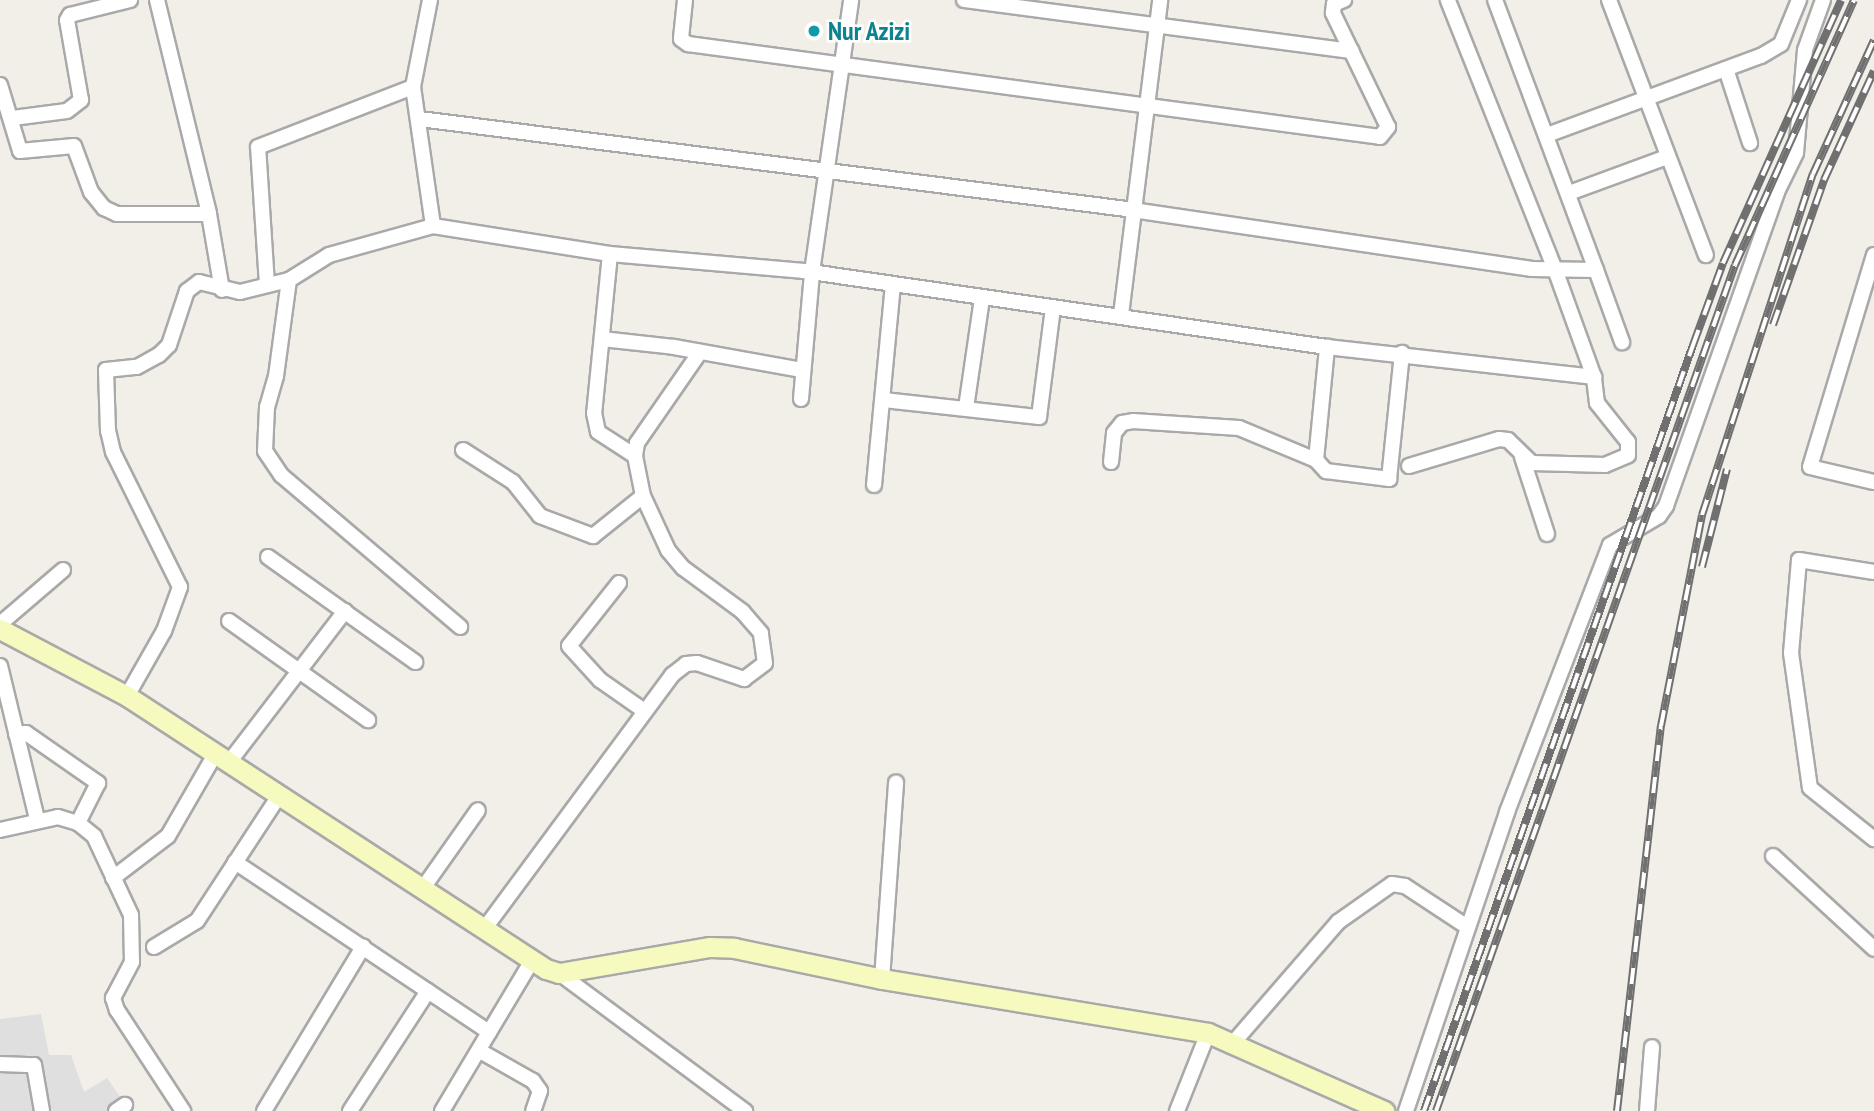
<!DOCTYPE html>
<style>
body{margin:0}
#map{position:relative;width:1874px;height:1111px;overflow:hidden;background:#f2efe9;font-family:"PT Sans Narrow",sans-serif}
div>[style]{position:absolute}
.residential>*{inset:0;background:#e0dfdf}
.roads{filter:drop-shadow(2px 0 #a9a9a9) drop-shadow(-2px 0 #a9a9a9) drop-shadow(0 2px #a9a9a9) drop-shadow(0 -2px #a9a9a9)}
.street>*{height:14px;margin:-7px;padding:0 7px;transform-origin:7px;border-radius:7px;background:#fff}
.secondary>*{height:19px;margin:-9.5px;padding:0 9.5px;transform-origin:9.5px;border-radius:9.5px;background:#f7fabf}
.rail>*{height:8px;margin-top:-4px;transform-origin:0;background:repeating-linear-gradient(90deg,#fff 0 16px,#707070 0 32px);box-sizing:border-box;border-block:2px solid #707070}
.dots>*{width:19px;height:19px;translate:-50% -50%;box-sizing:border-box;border:4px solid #fff;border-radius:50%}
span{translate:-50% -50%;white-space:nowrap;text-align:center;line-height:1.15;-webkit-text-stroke:5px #fff;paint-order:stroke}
.culture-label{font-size:26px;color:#0d838f;font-weight:700}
.left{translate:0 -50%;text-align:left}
</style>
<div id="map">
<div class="residential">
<div style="clip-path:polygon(41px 1014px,49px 1055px,71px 1055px,84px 1092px,107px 1078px,130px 1111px,0 1111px,0 1019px)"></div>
</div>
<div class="roads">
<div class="street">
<div style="left:157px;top:0;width:220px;rotate:76.3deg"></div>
<div style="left:209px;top:214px;width:77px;rotate:80.3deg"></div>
<div style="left:430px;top:0;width:89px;rotate:101.1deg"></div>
<div style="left:413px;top:87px;width:140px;rotate:81.8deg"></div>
<div style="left:433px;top:226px;width:179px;rotate:9deg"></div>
<div style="left:610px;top:254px;width:195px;rotate:5deg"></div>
<div style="left:804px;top:271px;width:528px;rotate:8.27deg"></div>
<div style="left:1327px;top:347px;width:269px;rotate:6.4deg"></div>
<div style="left:685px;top:0;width:39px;rotate:96deg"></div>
<div style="left:681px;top:39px;width:9px;rotate:36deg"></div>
<div style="left:688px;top:44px;width:698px;rotate:7.65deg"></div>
<div style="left:1380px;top:137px;width:13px;rotate:-51deg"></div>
<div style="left:1388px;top:127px;width:127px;rotate:-115.8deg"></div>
<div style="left:1333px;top:13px;width:9px;rotate:-84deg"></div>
<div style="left:1334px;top:4px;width:11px;rotate:-22deg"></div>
<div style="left:964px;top:0;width:391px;rotate:7.5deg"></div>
<div style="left:1609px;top:0;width:273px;rotate:69.2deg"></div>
<div style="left:1726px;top:69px;width:78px;rotate:72deg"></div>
<div style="left:0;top:85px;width:69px;rotate:73.1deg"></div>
<div style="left:20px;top:151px;width:54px;rotate:-5.3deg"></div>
<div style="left:74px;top:146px;width:49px;rotate:69.7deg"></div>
<div style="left:91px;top:192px;width:21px;rotate:51deg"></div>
<div style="left:104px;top:208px;width:14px;rotate:25deg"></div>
<div style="left:117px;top:214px;width:92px"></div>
<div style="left:13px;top:118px;width:54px;rotate:-7.4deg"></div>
<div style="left:67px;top:111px;width:18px;rotate:-38deg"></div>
<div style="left:81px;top:100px;width:81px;rotate:-99.9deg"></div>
<div style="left:67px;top:20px;width:6px;rotate:-59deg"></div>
<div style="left:70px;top:15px;width:62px;rotate:-14deg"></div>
<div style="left:420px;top:119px;width:712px;rotate:7.26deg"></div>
<div style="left:1126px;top:209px;width:409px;rotate:8.4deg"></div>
<div style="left:1531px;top:269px;width:65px;rotate:0.9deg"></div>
<div style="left:1596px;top:270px;width:288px;rotate:-110.5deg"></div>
<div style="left:1547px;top:135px;width:228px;rotate:-20.3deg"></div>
<div style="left:1761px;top:56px;width:23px;rotate:-31deg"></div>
<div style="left:1781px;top:44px;width:48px;rotate:-67.8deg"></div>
<div style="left:1569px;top:193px;width:104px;rotate:-20.2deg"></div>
<div style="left:610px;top:254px;width:160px;rotate:95.7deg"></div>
<div style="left:594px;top:413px;width:19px;rotate:78deg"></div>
<div style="left:598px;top:432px;width:44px;rotate:33deg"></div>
<div style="left:1874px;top:255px;width:221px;rotate:106.8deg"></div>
<div style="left:1810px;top:467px;width:66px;rotate:13.2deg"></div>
<div style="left:1596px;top:270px;width:77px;rotate:70.1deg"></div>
<div style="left:289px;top:280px;width:97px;rotate:97.7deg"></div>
<div style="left:276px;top:376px;width:32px;rotate:106deg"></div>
<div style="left:267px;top:407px;width:44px;rotate:92.6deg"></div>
<div style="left:265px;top:451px;width:29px;rotate:56deg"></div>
<div style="left:281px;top:475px;width:235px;rotate:40.3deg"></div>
<div style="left:267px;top:285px;width:138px;rotate:-93.7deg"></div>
<div style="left:258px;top:147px;width:166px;rotate:-21.2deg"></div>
<div style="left:1121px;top:315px;width:317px;rotate:-82.9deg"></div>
<div style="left:602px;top:339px;width:72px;rotate:6.3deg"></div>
<div style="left:674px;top:347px;width:130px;rotate:10.2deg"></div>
<div style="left:801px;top:399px;width:127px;rotate:-85deg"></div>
<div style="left:812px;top:272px;width:275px;rotate:-81.8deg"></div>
<div style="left:884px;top:400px;width:156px;rotate:6.3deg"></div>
<div style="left:1039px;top:417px;width:110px;rotate:-82.7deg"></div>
<div style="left:966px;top:408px;width:111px;rotate:-81.7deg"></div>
<div style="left:463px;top:450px;width:59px;rotate:32.6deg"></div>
<div style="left:513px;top:482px;width:43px;rotate:51.5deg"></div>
<div style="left:540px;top:516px;width:57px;rotate:20.7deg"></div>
<div style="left:593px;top:536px;width:64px;rotate:-38.7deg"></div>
<div style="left:1522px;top:457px;width:81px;rotate:72deg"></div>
<div style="left:1316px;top:460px;width:114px;rotate:-84.4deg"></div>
<div style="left:1111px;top:462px;width:29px;rotate:-84deg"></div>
<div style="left:1114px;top:433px;width:13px;rotate:-51deg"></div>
<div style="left:1122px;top:423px;width:11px;rotate:-10deg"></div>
<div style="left:1133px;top:421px;width:106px;rotate:3.8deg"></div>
<div style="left:1239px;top:428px;width:83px;rotate:22.6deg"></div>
<div style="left:1316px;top:460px;width:15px;rotate:48deg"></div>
<div style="left:1326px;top:471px;width:64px;rotate:7.2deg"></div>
<div style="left:1389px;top:479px;width:127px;rotate:-84.1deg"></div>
<div style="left:1409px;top:466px;width:94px;rotate:-16.7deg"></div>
<div style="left:1499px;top:439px;width:9px;rotate:6deg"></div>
<div style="left:1508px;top:440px;width:33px;rotate:44deg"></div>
<div style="left:1532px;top:463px;width:73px;rotate:1.6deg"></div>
<div style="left:1605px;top:465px;width:25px;rotate:-23deg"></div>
<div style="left:1628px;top:455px;width:13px;rotate:-90deg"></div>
<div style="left:1628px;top:442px;width:50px;rotate:-128.5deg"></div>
<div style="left:1597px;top:403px;width:26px;rotate:-97deg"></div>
<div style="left:1594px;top:377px;width:112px;rotate:-109.9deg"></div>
<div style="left:1556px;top:272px;width:293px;rotate:-111.7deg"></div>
<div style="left:874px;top:485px;width:201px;rotate:-84.6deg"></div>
<div style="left:268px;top:557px;width:181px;rotate:35.5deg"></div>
<div style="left:1874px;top:572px;width:76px;rotate:-170.9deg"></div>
<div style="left:1799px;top:560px;width:93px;rotate:94.9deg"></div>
<div style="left:1791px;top:653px;width:136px;rotate:82deg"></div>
<div style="left:1810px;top:788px;width:82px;rotate:38.6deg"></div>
<div style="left:619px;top:583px;width:80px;rotate:128.4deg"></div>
<div style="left:569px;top:646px;width:46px;rotate:47.6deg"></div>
<div style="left:600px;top:680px;width:52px;rotate:34.9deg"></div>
<div style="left:229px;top:621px;width:171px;rotate:35.5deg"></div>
<div style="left:0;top:624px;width:83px;rotate:-40.6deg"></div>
<div style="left:0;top:666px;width:157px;rotate:76.4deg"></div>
<div style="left:127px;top:696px;width:75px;rotate:-60.4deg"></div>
<div style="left:164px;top:631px;width:47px;rotate:-70deg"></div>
<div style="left:180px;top:587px;width:151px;rotate:-116.4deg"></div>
<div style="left:113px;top:452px;width:22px;rotate:-103deg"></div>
<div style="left:108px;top:431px;width:61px;rotate:-91.9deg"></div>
<div style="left:106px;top:370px;width:31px;rotate:-6deg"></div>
<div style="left:137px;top:367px;width:25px;rotate:-29deg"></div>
<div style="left:159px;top:355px;width:14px;rotate:-45deg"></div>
<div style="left:169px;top:345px;width:57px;rotate:-71.6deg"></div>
<div style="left:187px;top:291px;width:15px;rotate:-37deg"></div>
<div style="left:199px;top:282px;width:42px;rotate:13.7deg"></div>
<div style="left:240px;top:292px;width:50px;rotate:-13.8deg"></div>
<div style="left:289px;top:280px;width:47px;rotate:-32deg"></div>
<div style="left:329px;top:255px;width:108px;rotate:-15.6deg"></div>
<div style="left:16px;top:734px;width:10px;rotate:-6deg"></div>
<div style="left:26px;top:733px;width:88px;rotate:34.8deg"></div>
<div style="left:98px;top:783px;width:45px;rotate:116.6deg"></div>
<div style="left:230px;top:761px;width:189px;rotate:-52.5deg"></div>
<div style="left:0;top:830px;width:59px;rotate:-12.6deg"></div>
<div style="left:58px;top:817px;width:21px;rotate:17deg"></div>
<div style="left:78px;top:823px;width:21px;rotate:39deg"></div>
<div style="left:94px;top:836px;width:87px;rotate:64.9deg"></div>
<div style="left:131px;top:915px;width:47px;rotate:88.8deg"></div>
<div style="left:132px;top:962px;width:41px;rotate:117.8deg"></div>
<div style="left:113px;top:998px;width:13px;rotate:72deg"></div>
<div style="left:117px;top:1010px;width:121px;rotate:56.8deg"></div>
<div style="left:1773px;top:856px;width:137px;rotate:42.6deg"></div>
<div style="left:235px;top:862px;width:306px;rotate:33.8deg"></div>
<div style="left:113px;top:878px;width:69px;rotate:-37.4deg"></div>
<div style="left:168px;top:836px;width:96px;rotate:-60deg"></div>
<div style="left:423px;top:888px;width:95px;rotate:-54.8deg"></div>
<div style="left:485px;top:928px;width:315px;rotate:-53.5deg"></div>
<div style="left:672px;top:675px;width:18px;rotate:-38deg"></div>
<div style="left:686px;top:664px;width:11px;rotate:-5deg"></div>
<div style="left:697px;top:663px;width:50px;rotate:18.8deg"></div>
<div style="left:744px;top:679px;width:26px;rotate:-37deg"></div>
<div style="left:765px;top:663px;width:30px;rotate:-98deg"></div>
<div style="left:761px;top:633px;width:28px;rotate:-131deg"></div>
<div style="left:743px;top:612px;width:74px;rotate:-143.7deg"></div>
<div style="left:683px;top:568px;width:23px;rotate:-130deg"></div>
<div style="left:668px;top:550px;width:60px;rotate:-114.8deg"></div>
<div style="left:643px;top:496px;width:41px;rotate:-101.3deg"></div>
<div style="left:635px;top:456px;width:13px;rotate:-81deg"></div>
<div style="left:637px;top:443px;width:111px;rotate:-55.3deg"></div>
<div style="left:154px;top:947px;width:50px;rotate:-31.2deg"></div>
<div style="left:197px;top:921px;width:152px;rotate:-56.8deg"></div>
<div style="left:559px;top:973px;width:232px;rotate:36.6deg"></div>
<div style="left:882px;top:979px;width:197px;rotate:-85.9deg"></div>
<div style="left:1233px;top:1043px;width:160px;rotate:-49deg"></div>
<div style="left:1338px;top:922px;width:66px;rotate:-35.1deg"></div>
<div style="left:1392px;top:884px;width:13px;rotate:9deg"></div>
<div style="left:1405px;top:886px;width:73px;rotate:33.3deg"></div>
<div style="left:480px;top:1051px;width:61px;rotate:29.5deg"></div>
<div style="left:533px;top:1081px;width:12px;rotate:55deg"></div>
<div style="left:540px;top:1091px;width:21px;rotate:109deg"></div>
<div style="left:0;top:1064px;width:34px;rotate:2deg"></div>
<div style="left:34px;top:1065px;width:47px;rotate:80.1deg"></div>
<div style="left:116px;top:1111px;width:11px;rotate:-34deg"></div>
<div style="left:264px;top:1111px;width:192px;rotate:-58.9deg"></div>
<div style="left:350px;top:1111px;width:143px;rotate:-57deg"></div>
<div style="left:442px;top:1111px;width:174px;rotate:-59.1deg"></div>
<div style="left:1177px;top:1111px;width:84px;rotate:-68.3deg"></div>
<div style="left:1406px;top:1111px;width:316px;rotate:-71.3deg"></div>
<div style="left:1507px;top:812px;width:286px;rotate:-68.9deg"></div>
<div style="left:1610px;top:545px;width:57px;rotate:-30.6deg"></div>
<div style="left:1659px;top:516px;width:12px;rotate:-55deg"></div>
<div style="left:1666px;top:506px;width:333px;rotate:-70.5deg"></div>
<div style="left:1777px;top:192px;width:43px;rotate:-64deg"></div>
<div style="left:1796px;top:153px;width:103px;rotate:-85deg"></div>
<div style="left:1805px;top:50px;width:53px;rotate:-70.2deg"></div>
<div style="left:1647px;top:1111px;width:64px;rotate:-85.5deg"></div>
</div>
<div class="secondary">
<div style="left:0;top:629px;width:144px;rotate:27.8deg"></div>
<div style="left:127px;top:696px;width:500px;rotate:33.09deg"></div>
<div style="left:546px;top:969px;width:14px;rotate:17deg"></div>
<div style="left:559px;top:973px;width:153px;rotate:-9.8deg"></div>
<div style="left:710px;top:947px;width:24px;rotate:2deg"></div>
<div style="left:734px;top:948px;width:151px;rotate:11.8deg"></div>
<div style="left:882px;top:979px;width:330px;rotate:9.4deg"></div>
<div style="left:1208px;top:1033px;width:193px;rotate:23.9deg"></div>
</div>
</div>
<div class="rail">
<div style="left:1773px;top:325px;width:154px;rotate:-70.6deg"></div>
<div style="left:1824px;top:180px;width:120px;rotate:-65.4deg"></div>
<div style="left:1702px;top:567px;width:101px;rotate:-75.7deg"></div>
<div style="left:1424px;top:1111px;width:812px;rotate:-70.65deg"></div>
<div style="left:1693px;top:345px;width:87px;rotate:-69.9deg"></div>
<div style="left:1723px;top:263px;width:288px;rotate:-65.8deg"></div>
<div style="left:1436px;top:1111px;width:897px;rotate:-70.54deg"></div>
<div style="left:1735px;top:265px;width:290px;rotate:-65.8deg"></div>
<div style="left:1617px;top:1111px;width:388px;rotate:-83.5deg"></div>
<div style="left:1661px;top:726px;width:215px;rotate:-79deg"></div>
<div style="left:1702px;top:515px;width:359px;rotate:-72deg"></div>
<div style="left:1813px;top:174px;width:147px;rotate:-65.5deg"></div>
</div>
<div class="dots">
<div style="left:814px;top:31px;background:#0f9aa8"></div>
</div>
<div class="culture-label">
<span class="left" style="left:828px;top:31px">Nur Azizi</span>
</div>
</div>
